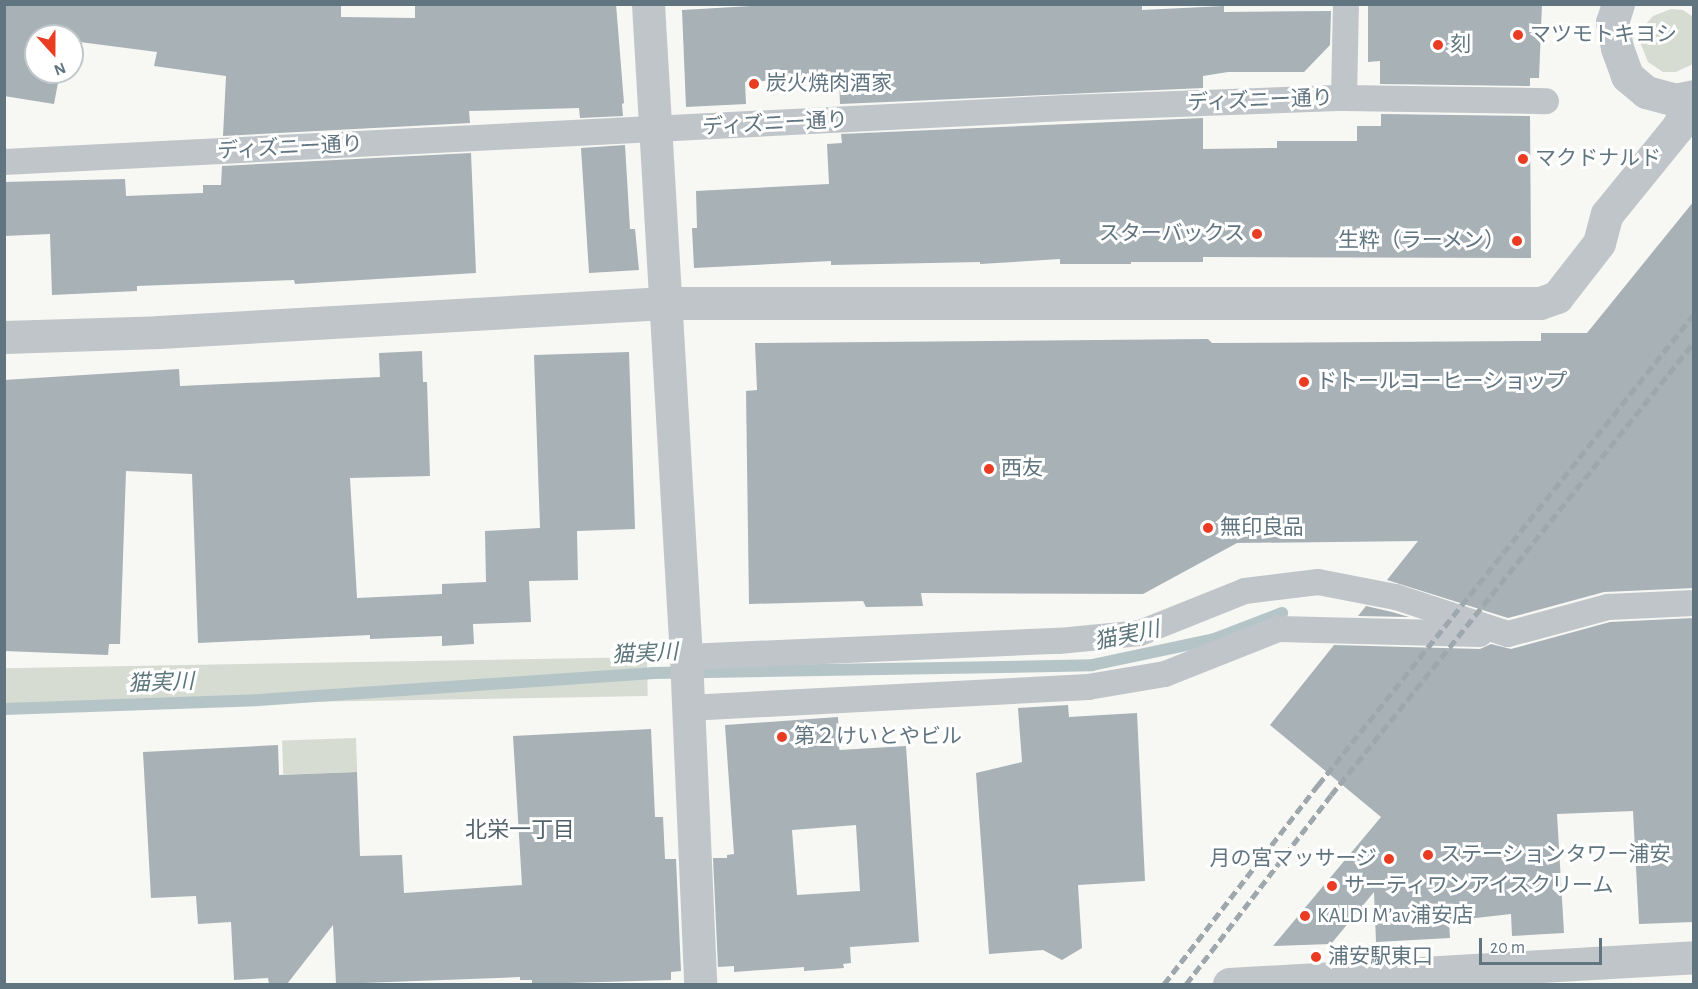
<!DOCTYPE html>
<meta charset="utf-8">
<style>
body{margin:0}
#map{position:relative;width:1698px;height:989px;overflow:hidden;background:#f7f7f4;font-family:"Alegreya Sans","Noto Sans JP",sans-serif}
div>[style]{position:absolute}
.green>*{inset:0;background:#d7dcd3;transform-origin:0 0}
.stream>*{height:12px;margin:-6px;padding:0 6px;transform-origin:6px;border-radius:6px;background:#b5c5c7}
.building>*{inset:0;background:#a7b1b6}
.pedestrian>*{height:26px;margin:-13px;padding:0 13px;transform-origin:13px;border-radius:13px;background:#bfc5c8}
.minor>*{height:33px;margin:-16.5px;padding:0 16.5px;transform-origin:16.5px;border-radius:16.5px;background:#bfc5c8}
.rail>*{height:4.5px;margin-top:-2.25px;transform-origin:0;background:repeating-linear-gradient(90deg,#9ea7ac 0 9px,transparent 0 13.5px)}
.dots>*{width:16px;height:16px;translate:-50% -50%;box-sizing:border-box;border:3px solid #fff;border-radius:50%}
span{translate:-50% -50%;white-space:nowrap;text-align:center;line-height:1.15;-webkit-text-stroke:6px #fff;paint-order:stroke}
.poi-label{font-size:21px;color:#617580}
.left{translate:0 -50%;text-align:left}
.right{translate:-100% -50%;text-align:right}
.street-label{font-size:21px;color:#617580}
.water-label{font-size:22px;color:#5c767b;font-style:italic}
.neighbourhood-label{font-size:22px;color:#53636b}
.frame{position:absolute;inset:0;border:6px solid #617580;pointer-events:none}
.north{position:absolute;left:24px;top:24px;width:60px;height:60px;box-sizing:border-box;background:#fff;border:2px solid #c0c8cc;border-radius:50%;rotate:159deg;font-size:16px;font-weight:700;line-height:24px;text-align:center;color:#617580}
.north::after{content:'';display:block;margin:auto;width:21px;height:27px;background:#e93c22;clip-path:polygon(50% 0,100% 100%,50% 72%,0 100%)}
.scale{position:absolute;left:1479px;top:938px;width:123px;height:27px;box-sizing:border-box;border:3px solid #617580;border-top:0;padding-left:8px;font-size:18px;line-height:21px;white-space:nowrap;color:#617580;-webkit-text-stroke:4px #fff;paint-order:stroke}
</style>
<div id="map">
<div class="green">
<div style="clip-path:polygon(1671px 9px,1683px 10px,1693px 17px,1693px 64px,1676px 72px,1663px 72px,1648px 62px,1640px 42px,1645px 25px,1653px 16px)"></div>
<div style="left:647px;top:657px;width:39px;height:643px;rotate:89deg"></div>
<div style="left:356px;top:738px;width:34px;height:74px;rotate:88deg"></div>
</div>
<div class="stream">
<div style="left:4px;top:709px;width:254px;rotate:-2deg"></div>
<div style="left:258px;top:700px;width:397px;rotate:-3.9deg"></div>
<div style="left:654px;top:673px;width:438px;rotate:-1deg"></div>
<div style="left:1092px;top:665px;width:125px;rotate:-12deg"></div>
<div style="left:1214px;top:639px;width:73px;rotate:-20.9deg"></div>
</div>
<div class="building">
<div style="clip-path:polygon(4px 4px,341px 4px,341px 17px,415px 18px,415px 4px,616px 4px,624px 103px,622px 104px,623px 116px,580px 118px,579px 108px,469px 111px,470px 123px,223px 136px,226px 76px,154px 66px,157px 52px,72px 41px,72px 36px,36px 36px,36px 72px,60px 72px,54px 104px,4px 96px)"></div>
<div style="clip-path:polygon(784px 4px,1142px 4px,1142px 10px,1224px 6px,1224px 12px,1331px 11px,1330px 45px,1304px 72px,1228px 72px,1203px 76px,1203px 88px,840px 104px,839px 77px,745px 82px,746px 104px,686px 107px,682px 10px)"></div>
<div style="clip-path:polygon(1368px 4px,1542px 4px,1539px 78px,1530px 78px,1530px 86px,1380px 84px,1380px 61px,1368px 62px)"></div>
<div style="clip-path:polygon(1381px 114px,1530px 116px,1531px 258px,1203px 257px,1203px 262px,1131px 262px,1131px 264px,1060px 264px,1060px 259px,980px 264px,980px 262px,831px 265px,831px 261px,694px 268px,692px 228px,697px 228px,696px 191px,829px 184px,827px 144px,842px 143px,841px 134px,1203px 118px,1203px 149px,1277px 148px,1277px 141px,1357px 141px,1357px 126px,1381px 126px)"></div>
<div style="clip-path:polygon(625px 145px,630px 229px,635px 229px,639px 270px,589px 273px,581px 148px)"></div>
<div style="clip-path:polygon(471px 153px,476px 273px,295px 284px,294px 280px,137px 286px,137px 291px,52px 295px,50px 234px,4px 236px,4px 182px,125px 179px,126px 196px,203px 193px,203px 185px,221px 185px,222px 166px)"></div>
<div style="clip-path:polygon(1694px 201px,1694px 588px,1604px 592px,1508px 618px,1387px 580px,1418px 541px,1237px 543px,1143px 594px,921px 593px,923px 606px,866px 607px,863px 601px,749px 604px,746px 391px,757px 390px,755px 343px,1208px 339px,1212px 343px,1541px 341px,1541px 333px,1587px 333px)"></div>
<div style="clip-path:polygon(422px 351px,423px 382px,427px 382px,430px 476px,350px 478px,357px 598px,442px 594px,442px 584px,486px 582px,485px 531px,540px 528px,534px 355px,629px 352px,635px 529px,577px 531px,578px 580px,529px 581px,531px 622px,473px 624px,474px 644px,442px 646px,442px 636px,370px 639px,370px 635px,198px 643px,192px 474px,126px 471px,120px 644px,109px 644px,108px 655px,4px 651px,4px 380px,179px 369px,180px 386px,380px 377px,379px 353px)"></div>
<div style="clip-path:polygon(1366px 606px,1392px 612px,1409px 617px,1358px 616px)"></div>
<div style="clip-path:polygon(1694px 618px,1694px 922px,1639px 924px,1633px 811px,1557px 814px,1564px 933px,1512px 936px,1511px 914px,1449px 921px,1450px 938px,1376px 942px,1374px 892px,1331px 944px,1273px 946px,1381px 817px,1270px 725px,1334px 645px,1480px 649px,1491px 644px,1511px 649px,1610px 622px)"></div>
<div style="clip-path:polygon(1068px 705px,1069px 717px,1137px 713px,1145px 881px,1078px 885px,1082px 948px,1062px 960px,1043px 950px,989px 954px,976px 773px,1022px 762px,1018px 708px)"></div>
<div style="clip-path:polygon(evenodd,838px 717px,840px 750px,906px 746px,919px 942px,850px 947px,851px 963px,843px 964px,844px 968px,804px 971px,804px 967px,734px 972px,734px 966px,718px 967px,713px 858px,727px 858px,727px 855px,734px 854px,725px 725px,838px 717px,856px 825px,860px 891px,797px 895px,792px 830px,856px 825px)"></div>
<div style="clip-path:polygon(651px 729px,655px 817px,663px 817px,665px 859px,676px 859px,681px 971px,671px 972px,671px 980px,532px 984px,532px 980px,520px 980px,520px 977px,336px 984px,333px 925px,287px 984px,269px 984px,268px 978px,234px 980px,231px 922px,198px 924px,196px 896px,151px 898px,143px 752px,278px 745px,279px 775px,357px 772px,360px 856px,402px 855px,404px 893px,522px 885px,513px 736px)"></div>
</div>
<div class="pedestrian">
<div style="left:1344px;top:98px;width:94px;rotate:-88.8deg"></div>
<div style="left:4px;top:162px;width:1063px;rotate:-2.91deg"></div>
<div style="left:1066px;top:108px;width:278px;rotate:-2.1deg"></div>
<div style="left:1344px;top:98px;width:202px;rotate:0.9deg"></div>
<div style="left:686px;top:657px;width:373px;rotate:-2.5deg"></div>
<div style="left:1059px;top:641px;width:81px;rotate:-5.6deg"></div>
<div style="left:1140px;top:633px;width:113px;rotate:-21.8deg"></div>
<div style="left:1245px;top:591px;width:74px;rotate:-7deg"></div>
<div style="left:1318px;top:582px;width:79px;rotate:10.9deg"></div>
<div style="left:1396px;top:597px;width:118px;rotate:18.3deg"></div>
<div style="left:1508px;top:634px;width:104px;rotate:-15.1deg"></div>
<div style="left:1608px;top:607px;width:86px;rotate:-2.7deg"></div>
<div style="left:688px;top:708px;width:401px;rotate:-3deg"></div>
<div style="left:1088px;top:687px;width:78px;rotate:-9.6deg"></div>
<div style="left:1165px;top:674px;width:122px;rotate:-21.7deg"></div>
<div style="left:1278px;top:629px;width:202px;rotate:1.4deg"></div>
</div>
<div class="minor">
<div style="left:648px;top:4px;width:654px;rotate:86.67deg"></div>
<div style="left:686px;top:657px;width:327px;rotate:87.5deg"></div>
<div style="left:1618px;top:4px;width:19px;rotate:108deg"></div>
<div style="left:1612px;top:22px;width:26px;rotate:79deg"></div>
<div style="left:1617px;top:48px;width:30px;rotate:70deg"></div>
<div style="left:1627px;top:76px;width:25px;rotate:40deg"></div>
<div style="left:1646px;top:92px;width:30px;rotate:15deg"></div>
<div style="left:1675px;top:100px;width:19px;rotate:-12deg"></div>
<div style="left:4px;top:337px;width:155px;rotate:-1.8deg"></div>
<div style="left:159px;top:332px;width:507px;rotate:-3.28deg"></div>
<div style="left:665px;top:303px;width:875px"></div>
<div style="left:1540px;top:303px;width:18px;rotate:-19deg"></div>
<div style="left:1557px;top:297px;width:68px;rotate:-52.1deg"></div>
<div style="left:1599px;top:243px;width:30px;rotate:-75deg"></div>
<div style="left:1607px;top:214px;width:111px;rotate:-50.9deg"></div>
<div style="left:1677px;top:128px;width:34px;rotate:-60deg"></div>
<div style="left:1229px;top:984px;width:466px;rotate:-3.3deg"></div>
</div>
<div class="rail">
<div style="left:1164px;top:984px;width:252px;rotate:-52.3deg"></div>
<div style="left:1318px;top:785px;width:603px;rotate:-51.4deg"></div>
<div style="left:1186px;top:984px;width:238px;rotate:-52.5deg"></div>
<div style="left:1331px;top:795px;width:580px;rotate:-51.29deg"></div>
</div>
<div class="dots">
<div style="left:1518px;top:35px;background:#e93c22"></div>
<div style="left:1438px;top:45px;background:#e93c22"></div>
<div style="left:754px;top:84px;background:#e93c22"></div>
<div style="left:1523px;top:159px;background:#e93c22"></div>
<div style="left:1257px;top:234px;background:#e93c22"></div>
<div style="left:1517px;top:241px;background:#e93c22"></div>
<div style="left:1304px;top:382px;background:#e93c22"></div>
<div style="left:989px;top:469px;background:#e93c22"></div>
<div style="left:1208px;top:528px;background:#e93c22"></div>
<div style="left:782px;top:737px;background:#e93c22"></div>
<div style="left:1428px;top:855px;background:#e93c22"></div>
<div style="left:1389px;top:859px;background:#e93c22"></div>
<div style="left:1332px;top:886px;background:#e93c22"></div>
<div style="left:1305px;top:916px;background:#e93c22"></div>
<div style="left:1316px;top:957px;background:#e93c22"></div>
</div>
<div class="poi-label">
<span class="left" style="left:1530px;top:35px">マツモトキヨシ</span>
<span class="left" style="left:1450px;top:45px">刻</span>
<span class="left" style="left:766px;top:84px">炭火焼肉酒家</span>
<span class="left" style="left:1535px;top:159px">マクドナルド</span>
<span class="right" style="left:1245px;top:234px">スターバックス</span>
<span class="right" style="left:1505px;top:241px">生粋（ラーメン）</span>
<span class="left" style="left:1316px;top:382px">ドトールコーヒーショップ</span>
<span class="left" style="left:1001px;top:469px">西友</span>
<span class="left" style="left:1220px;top:528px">無印良品</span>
<span class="left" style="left:794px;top:737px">第２けいとやビル</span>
<span class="left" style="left:1440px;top:855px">ステーションタワー浦安</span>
<span class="right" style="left:1377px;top:859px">月の宮マッサージ</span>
<span class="left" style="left:1344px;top:886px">サーティワンアイスクリーム</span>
<span class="left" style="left:1317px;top:916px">KALDI M’av浦安店</span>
<span class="left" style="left:1328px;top:957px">浦安駅東口</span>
</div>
<div class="street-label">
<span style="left:1260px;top:101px;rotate:-2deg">ディズニー通り</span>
<span style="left:775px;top:124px;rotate:-3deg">ディズニー通り</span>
<span style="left:290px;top:148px;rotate:-3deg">ディズニー通り</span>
</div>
<div class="water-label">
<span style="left:1127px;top:636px;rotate:-12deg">猫実川</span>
<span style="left:645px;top:654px;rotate:-3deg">猫実川</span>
<span style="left:161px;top:683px;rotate:-2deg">猫実川</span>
</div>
<div class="neighbourhood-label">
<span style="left:520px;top:831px">北栄一丁目</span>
</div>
<div class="frame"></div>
<div class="north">N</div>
<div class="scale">20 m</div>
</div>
